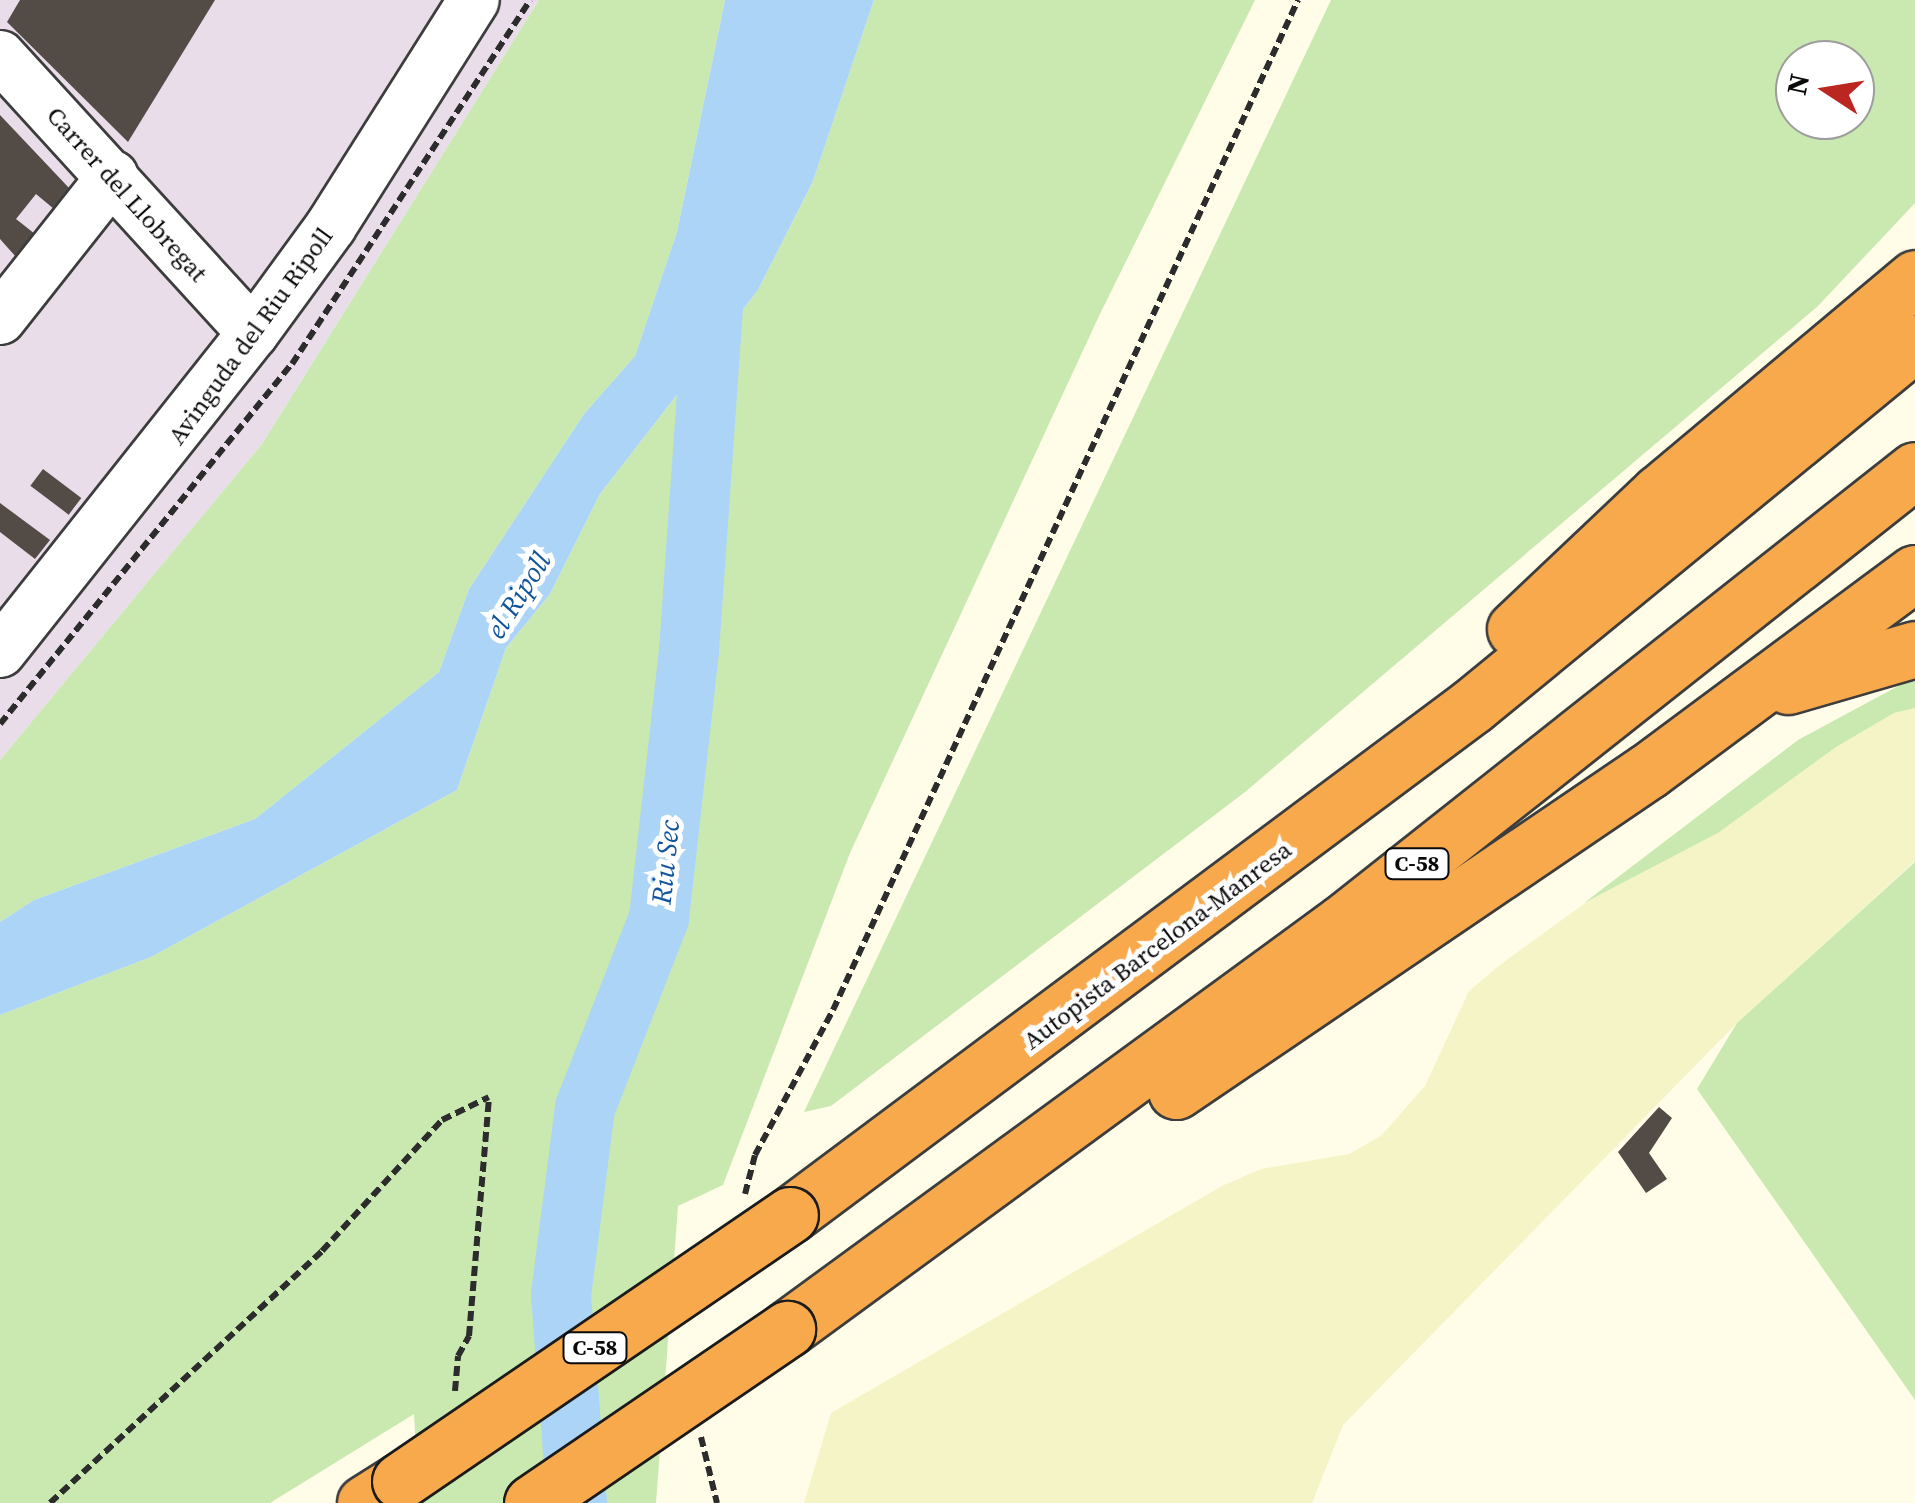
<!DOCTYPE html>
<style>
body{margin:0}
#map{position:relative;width:1915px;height:1503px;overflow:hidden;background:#fffce7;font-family:"Source Serif 4",serif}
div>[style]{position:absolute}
.industrial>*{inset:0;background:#e9ddea}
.farmland>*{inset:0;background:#f4f4c7}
.green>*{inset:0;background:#c9e9b1}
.water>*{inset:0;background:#abd4f7}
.river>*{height:60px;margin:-30px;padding:0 30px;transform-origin:30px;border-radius:30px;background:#abd4f7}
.building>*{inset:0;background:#534c46;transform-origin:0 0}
.path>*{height:6px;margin-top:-3px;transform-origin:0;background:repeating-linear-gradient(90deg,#2c2c2c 0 10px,transparent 0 15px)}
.roads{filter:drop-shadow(2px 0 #3d3d3d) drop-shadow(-2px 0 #3d3d3d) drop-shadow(0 2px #3d3d3d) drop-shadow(0 -2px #3d3d3d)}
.minor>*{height:50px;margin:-25px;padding:0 25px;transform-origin:25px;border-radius:25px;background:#fff}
.highway>*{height:55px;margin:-27.5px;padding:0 27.5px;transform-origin:27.5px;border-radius:27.5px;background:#f8a94c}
.bridges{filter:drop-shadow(2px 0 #1b1b1b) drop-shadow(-2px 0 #1b1b1b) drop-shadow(0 2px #1b1b1b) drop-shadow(0 -2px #1b1b1b)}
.highway-bridge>*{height:55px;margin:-27.5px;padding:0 27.5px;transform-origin:27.5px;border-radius:27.5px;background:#f8a94c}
span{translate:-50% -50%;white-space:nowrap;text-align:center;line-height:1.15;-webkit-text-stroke:10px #fff;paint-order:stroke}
.shield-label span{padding:2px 8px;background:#fff;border:2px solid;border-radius:8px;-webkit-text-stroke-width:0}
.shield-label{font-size:22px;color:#0a0a0a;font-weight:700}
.street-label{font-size:25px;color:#0a0a0a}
.water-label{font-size:28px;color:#12559c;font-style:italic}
.north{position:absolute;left:1775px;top:40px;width:100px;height:100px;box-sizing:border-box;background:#fff;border:2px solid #9d9d9d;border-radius:50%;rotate:282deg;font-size:28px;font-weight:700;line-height:40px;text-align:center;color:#0a0a0a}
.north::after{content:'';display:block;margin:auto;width:35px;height:45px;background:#bb2621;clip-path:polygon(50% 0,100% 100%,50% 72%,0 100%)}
</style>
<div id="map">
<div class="industrial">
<div style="clip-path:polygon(0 0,539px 0,262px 444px,0 760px)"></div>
</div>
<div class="farmland">
<div style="clip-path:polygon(1915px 708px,1915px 861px,1737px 1023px,1343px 1425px,1312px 1503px,804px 1503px,831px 1413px,1222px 1186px,1261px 1169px,1349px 1154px,1381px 1136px,1425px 1086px,1469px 991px,1500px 965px,1588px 901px,1718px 833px,1836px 747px,1894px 713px)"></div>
</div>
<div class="green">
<div style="clip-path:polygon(539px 0,725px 0,677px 232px,635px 356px,584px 414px,469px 589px,439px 672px,255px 819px,34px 900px,0 922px,0 760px,262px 444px)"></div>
<div style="clip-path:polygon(874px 0,1255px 0,1099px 316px,850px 853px,723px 1185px,678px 1206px,656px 1503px,419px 1503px,414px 1414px,270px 1503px,0 1503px,0 1015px,151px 957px,457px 790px,506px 648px,550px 594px,600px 494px,758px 290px,813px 181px)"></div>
<div style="clip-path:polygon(evenodd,1331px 0,1915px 0,1915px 203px,1818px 306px,1245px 792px,831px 1106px,804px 1112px,1331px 0,1795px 60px,1855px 60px,1855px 120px,1795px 120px,1795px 60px)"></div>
<div style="clip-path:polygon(1915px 677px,1915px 708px,1894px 713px,1836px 747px,1718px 833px,1584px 903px,1798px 740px)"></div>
<div style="clip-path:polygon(1915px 862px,1915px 1400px,1697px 1089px,1737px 1023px)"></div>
</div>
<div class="water">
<div style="clip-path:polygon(725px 0,874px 0,813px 181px,758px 290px,600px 494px,550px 594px,506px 648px,457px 790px,151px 957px,0 1015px,0 922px,34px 900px,255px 819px,439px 672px,469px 589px,584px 414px,635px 356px,677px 232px)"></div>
</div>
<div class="river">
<div style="left:577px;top:1503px;width:209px;rotate:-94.4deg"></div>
<div style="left:561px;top:1295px;width:189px;rotate:-82.7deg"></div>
<div style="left:585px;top:1108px;width:204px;rotate:-68.7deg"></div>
<div style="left:659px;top:918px;width:269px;rotate:-83.6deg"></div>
<div style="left:689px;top:651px;width:384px;rotate:-86deg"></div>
</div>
<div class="building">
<div style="clip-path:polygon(20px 0,215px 0,128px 142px,7px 22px)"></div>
<div style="clip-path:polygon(0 115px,70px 189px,54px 209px,36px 194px,16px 219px,35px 234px,16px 257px,0 239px)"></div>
<div style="left:43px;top:469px;width:48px;height:21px;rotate:37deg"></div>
<div style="clip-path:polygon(0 503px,50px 540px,35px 559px,0 532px)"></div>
<div style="clip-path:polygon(1659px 1107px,1672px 1118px,1649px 1153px,1667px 1179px,1646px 1193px,1618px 1152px)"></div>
</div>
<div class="path">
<div style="left:0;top:724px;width:464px;rotate:-51deg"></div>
<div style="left:292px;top:364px;width:435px;rotate:-56.8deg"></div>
<div style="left:745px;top:1194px;width:40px;rotate:-75.6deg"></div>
<div style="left:755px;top:1155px;width:165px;rotate:-61.7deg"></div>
<div style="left:833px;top:1010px;width:1112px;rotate:-65.28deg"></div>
<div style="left:455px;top:1391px;width:35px;rotate:-85deg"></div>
<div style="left:458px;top:1356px;width:23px;rotate:-61deg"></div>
<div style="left:469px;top:1336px;width:239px;rotate:-85.2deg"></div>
<div style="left:701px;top:1437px;width:68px;rotate:76.4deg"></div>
<div style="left:50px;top:1503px;width:371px;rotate:-42.8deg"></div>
<div style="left:322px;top:1251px;width:178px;rotate:-47.5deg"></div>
<div style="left:442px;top:1120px;width:52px;rotate:-26.1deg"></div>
</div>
<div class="roads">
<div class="minor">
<div style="left:0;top:56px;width:375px;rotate:47.6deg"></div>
<div style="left:0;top:319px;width:182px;rotate:-51.7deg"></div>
<div style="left:0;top:652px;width:407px;rotate:-51.6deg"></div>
<div style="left:253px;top:333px;width:132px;rotate:-53.9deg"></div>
<div style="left:331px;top:226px;width:267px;rotate:-57.7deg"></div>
</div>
<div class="highway">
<div style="left:1515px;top:629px;width:198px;rotate:-43.4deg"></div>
<div style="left:1659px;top:493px;width:334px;rotate:-40deg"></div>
<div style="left:1788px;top:686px;width:132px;rotate:-16.2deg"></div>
<div style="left:1176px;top:1091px;width:570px;rotate:-34.14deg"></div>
<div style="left:1648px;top:771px;width:332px;rotate:-36.6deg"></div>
<div style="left:790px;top:1215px;width:851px;rotate:-36.74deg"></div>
<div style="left:1472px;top:706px;width:573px;rotate:-39.33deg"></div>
<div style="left:787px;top:1329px;width:688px;rotate:-36.19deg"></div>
<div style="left:1342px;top:923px;width:730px;rotate:-38.33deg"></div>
<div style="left:365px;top:1503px;width:41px;rotate:-32.2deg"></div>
</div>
</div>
<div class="bridges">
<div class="highway-bridge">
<div style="left:400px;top:1481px;width:472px;rotate:-34.3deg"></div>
<div style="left:532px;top:1503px;width:309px;rotate:-34.3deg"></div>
</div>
</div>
<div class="shield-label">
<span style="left:1417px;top:864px">C-58</span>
<span style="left:595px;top:1348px">C-58</span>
</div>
<div class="street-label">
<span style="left:127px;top:194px;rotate:48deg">Carrer del Llobregat</span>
<span style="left:250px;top:336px;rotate:-54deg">Avinguda del Riu Ripoll</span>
<span style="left:1157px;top:945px;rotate:-37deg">Autopista Barcelona-Manresa</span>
</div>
<div class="water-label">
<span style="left:518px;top:595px;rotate:-58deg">el Ripoll</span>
<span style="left:665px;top:862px;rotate:-84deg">Riu Sec</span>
</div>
<div class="north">N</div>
</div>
